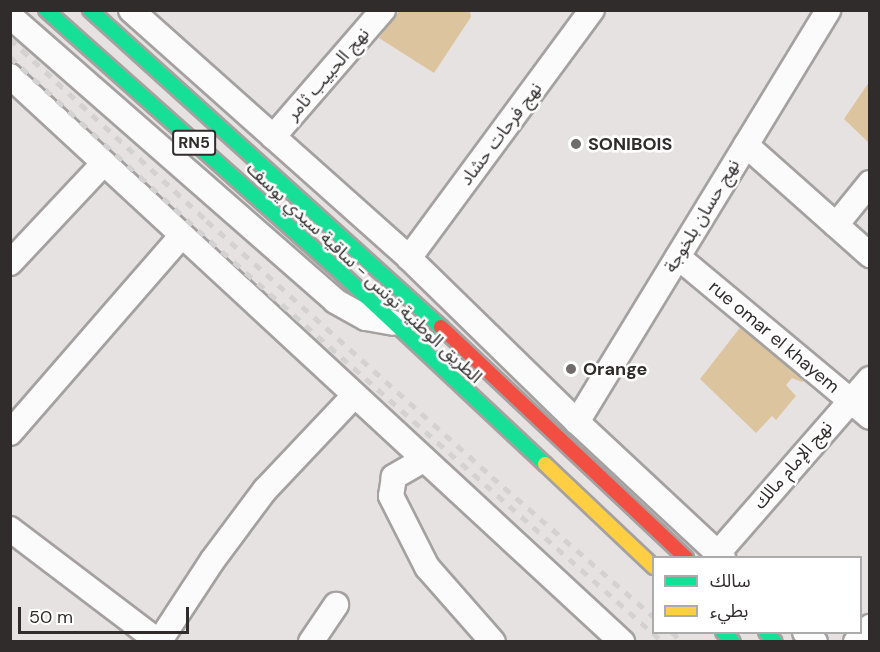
<!DOCTYPE html>
<meta charset="utf-8">
<style>
body{margin:0}
#map{position:relative;width:880px;height:652px;overflow:hidden;background:#e7e2e2;font-family:"DM Sans","Noto Sans Arabic",sans-serif}
div>[style]{position:absolute}
.green>*{inset:0;background:#dcc49f}
.roads{filter:drop-shadow(2px 0 #a5a1a1) drop-shadow(-2px 0 #a5a1a1) drop-shadow(0 2px #a5a1a1) drop-shadow(0 -2px #a5a1a1)}
.street>*{height:24px;margin:-12px;padding:0 12px;transform-origin:12px;border-radius:12px;background:#fbfbfb}
.fast>*{height:14px;margin:-7px;padding:0 7px;transform-origin:7px;border-radius:7px;background:#16e098}
.slow>*{height:14px;margin:-7px;padding:0 7px;transform-origin:7px;border-radius:7px;background:#ffcf43}
.jam>*{height:14px;margin:-7px;padding:0 7px;transform-origin:7px;border-radius:7px;background:#f24e42}
.rail>*{height:4.5px;margin-top:-2.25px;transform-origin:0;background:repeating-linear-gradient(90deg,#d3d1d1 0 8px,transparent 0 16px)}
.dots>*{width:16px;height:16px;translate:-50% -50%;box-sizing:border-box;border:3px solid #fff;border-radius:50%}
span{translate:-50% -50%;white-space:nowrap;text-align:center;line-height:1.15;-webkit-text-stroke:5px #fff;paint-order:stroke}
.shield-label span{padding:2px 4px;background:#fff;border:2px solid;border-radius:4px;-webkit-text-stroke-width:0}
.shield-label{font-size:16px;color:#302c2c;font-weight:700}
.street-label{font-size:18px;color:#302c2c}
.poi-label{font-size:18px;color:#302c2c;font-weight:700}
.left{translate:0 -50%;text-align:left}
.frame{position:absolute;inset:0;border:12px solid #302c2c;pointer-events:none}
.legend{position:absolute;left:652px;top:556px;width:210px;height:78px;box-sizing:border-box;background:#fff;border:2px solid #acabab;margin:0;padding:8px 10px;list-style:none;font-size:18px;color:#302c2c}
.legend li{display:flex;align-items:center;gap:12px;height:30px}
.legend b{width:30px;border:2px solid #acabab}
.scale{position:absolute;left:18px;top:607px;width:171px;height:27px;box-sizing:border-box;border:3px solid #302c2c;border-top:0;padding-left:8px;font-size:18px;line-height:21px;white-space:nowrap;color:#302c2c;-webkit-text-stroke:4px #fff;paint-order:stroke}
</style>
<div id="map">
<div class="green">
<div style="clip-path:polygon(399px 11px,470px 11px,471px 17px,434px 73px,379px 38px)"></div>
<div style="clip-path:polygon(869px 82px,869px 143px,844px 119px)"></div>
<div style="clip-path:polygon(746px 320px,809px 377px,802px 382px,792px 378px,786px 385px,796px 396px,776px 420px,772px 416px,756px 433px,700px 379px)"></div>
</div>
<div class="roads">
<div class="street">
<div style="left:131px;top:10px;width:373px;rotate:41.7deg"></div>
<div style="left:409px;top:258px;width:235px;rotate:44.3deg"></div>
<div style="left:577px;top:422px;width:200px;rotate:43deg"></div>
<div style="left:10px;top:16px;width:432px;rotate:41.2deg"></div>
<div style="left:335px;top:301px;width:35px;rotate:29deg"></div>
<div style="left:366px;top:318px;width:27px;rotate:10deg"></div>
<div style="left:10px;top:76px;width:834px;rotate:42.76deg"></div>
<div style="left:273px;top:137px;width:168px;rotate:-49.1deg"></div>
<div style="left:746px;top:145px;width:166px;rotate:41.6deg"></div>
<div style="left:836px;top:225px;width:54px;rotate:-51deg"></div>
<div style="left:678px;top:257px;width:250px;rotate:39.8deg"></div>
<div style="left:409px;top:258px;width:308px;rotate:-53.6deg"></div>
<div style="left:10px;top:263px;width:137px;rotate:-46.8deg"></div>
<div style="left:577px;top:422px;width:482px;rotate:-58.6deg"></div>
<div style="left:10px;top:433px;width:262px;rotate:-49deg"></div>
<div style="left:423px;top:460px;width:34px;rotate:150deg"></div>
<div style="left:394px;top:477px;width:19px;rotate:99deg"></div>
<div style="left:391px;top:496px;width:80px;rotate:63.1deg"></div>
<div style="left:427px;top:567px;width:100px;rotate:48.7deg"></div>
<div style="left:10px;top:529px;width:187px;rotate:37.2deg"></div>
<div style="left:718px;top:553px;width:231px;rotate:-48.9deg"></div>
<div style="left:805px;top:632px;width:14px;rotate:45deg"></div>
<div style="left:159px;top:642px;width:97px;rotate:-56.8deg"></div>
<div style="left:212px;top:561px;width:89px;rotate:-53.3deg"></div>
<div style="left:265px;top:490px;width:129px;rotate:-46.6deg"></div>
<div style="left:311px;top:642px;width:45px;rotate:-56deg"></div>
<div style="left:856px;top:642px;width:21px;rotate:-47deg"></div>
</div>
<div class="fast">
<div style="left:46px;top:10px;width:398px;rotate:41.7deg"></div>
<div style="left:343px;top:275px;width:277px;rotate:43.1deg"></div>
<div style="left:90px;top:10px;width:473px;rotate:42.1deg"></div>
<div style="left:723px;top:632px;width:14px;rotate:45deg"></div>
<div style="left:766px;top:632px;width:13px;rotate:48deg"></div>
</div>
<div class="slow">
<div style="left:545px;top:464px;width:150px;rotate:43.4deg"></div>
</div>
<div class="jam">
<div style="left:441px;top:327px;width:337px;rotate:43.3deg"></div>
</div>
</div>
<div class="rail">
<div style="left:10px;top:39px;width:268px;rotate:42.7deg"></div>
<div style="left:207px;top:221px;width:383px;rotate:41.9deg"></div>
<div style="left:492px;top:477px;width:214px;rotate:40.8deg"></div>
<div style="left:10px;top:57px;width:255px;rotate:42.6deg"></div>
<div style="left:198px;top:230px;width:621px;rotate:41.54deg"></div>
<div style="left:672px;top:632px;width:14px;rotate:45deg"></div>
</div>
<div class="dots">
<div style="left:576px;top:144px;background:#706c6c"></div>
<div style="left:571px;top:369px;background:#706c6c"></div>
</div>
<div class="shield-label">
<span style="left:194px;top:143px">RN5</span>
</div>
<div class="street-label">
<span style="left:328px;top:74px;rotate:-49deg">نهج الحبيب ثامر</span>
<span style="left:501px;top:134px;rotate:-53deg">نهج فرحات حشاد</span>
<span style="left:702px;top:216px;rotate:-59deg">نهج حسان بلخوجة</span>
<span style="left:364px;top:273px;rotate:43deg">الطريق الوطنية تونس - ساقية سيدي يوسف</span>
<span style="left:774px;top:337px;rotate:40deg">rue omar el khayem</span>
<span style="left:793px;top:465px;rotate:-49deg">نهج الإمام مالك</span>
</div>
<div class="poi-label">
<span class="left" style="left:588px;top:144px">SONIBOIS</span>
<span class="left" style="left:583px;top:369px">Orange</span>
</div>
<div class="frame"></div>
<ul class="legend">
<li><b style="height:8px;background:#16e098"></b>سالك</li>
<li><b style="height:8px;background:#ffcf43"></b>بطيء</li>
</ul>
<div class="scale">50 m</div>
</div>
